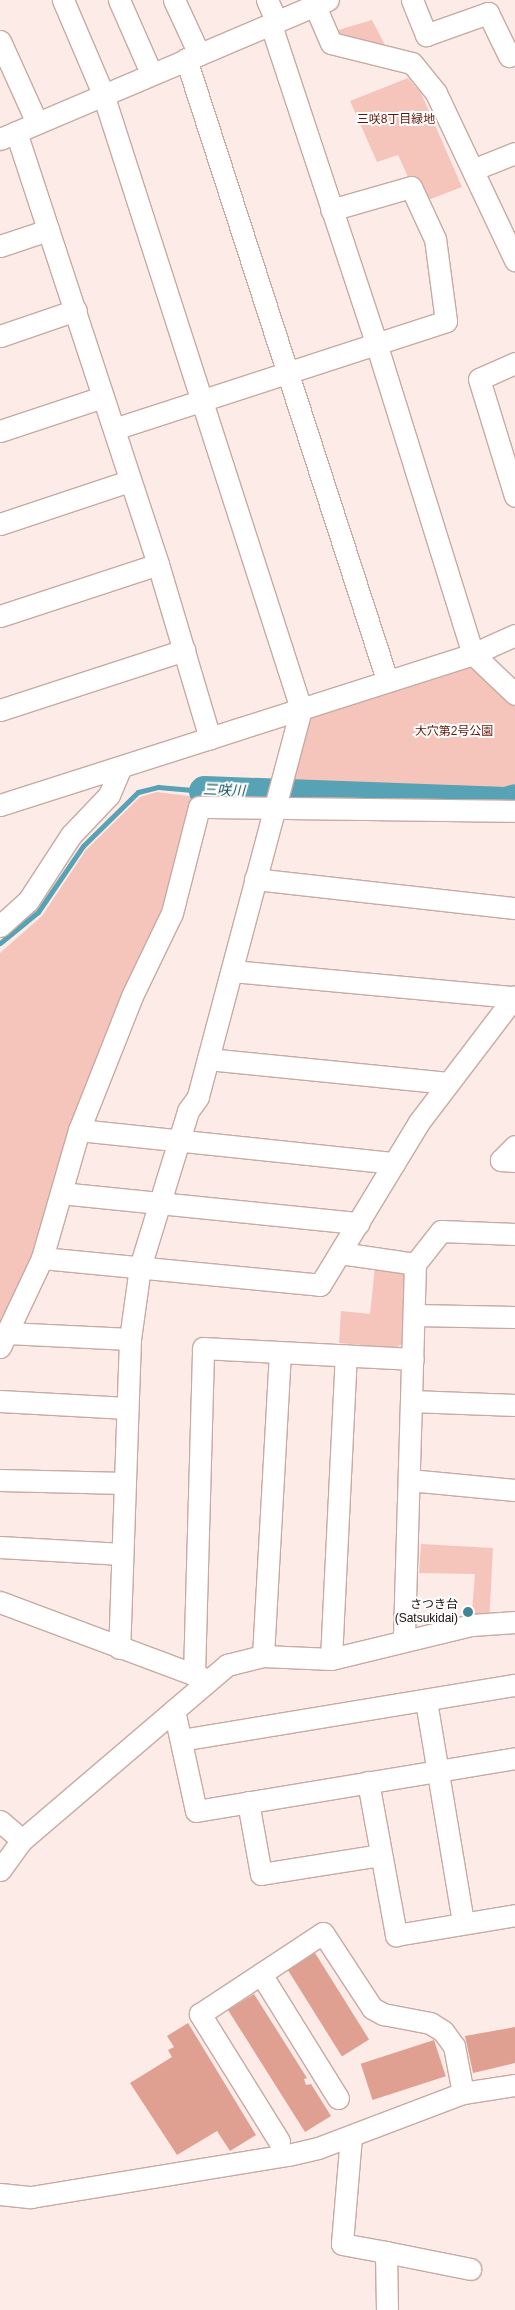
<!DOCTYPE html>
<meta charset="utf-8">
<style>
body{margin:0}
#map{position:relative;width:515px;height:2310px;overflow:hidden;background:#fdebe7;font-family:Helvetica,"Noto Sans JP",sans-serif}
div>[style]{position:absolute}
.green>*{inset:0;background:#f5c4ba}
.stream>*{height:5px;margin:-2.5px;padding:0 2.5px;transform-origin:2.5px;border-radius:2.5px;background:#57a3b5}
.river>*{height:31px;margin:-15.5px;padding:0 15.5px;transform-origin:15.5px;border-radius:15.5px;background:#57a3b5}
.building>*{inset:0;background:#df9f91;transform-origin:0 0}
.roads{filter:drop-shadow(1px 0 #c7aaa4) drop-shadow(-1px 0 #c7aaa4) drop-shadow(0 1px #c7aaa4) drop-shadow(0 -1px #c7aaa4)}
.minor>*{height:21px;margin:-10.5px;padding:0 10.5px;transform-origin:10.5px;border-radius:10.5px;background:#fff}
.dots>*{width:14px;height:14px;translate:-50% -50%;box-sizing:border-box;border:2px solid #fdfdfd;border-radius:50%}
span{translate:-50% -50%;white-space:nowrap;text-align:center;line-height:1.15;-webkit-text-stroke:4px #fdfdfd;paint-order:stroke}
.park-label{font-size:12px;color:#611609}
.poi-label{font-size:12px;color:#1a100e}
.right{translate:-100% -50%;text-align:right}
.water-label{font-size:14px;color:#115360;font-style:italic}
</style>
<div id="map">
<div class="green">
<div style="clip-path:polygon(372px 20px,388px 51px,335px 35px,335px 31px)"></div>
<div style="clip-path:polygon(408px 78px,421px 93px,462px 187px,420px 203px,398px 155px,377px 162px,350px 101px)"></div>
<div style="clip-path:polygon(471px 663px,515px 705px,515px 792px,506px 796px,289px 791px,312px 711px)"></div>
<div style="clip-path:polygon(157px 792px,196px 797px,168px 907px,36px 1257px,0 1331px,0 953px,42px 916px,86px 850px,140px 797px)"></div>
<div style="clip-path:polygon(375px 1267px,401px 1267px,406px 1274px,404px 1341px,397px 1348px,339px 1343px,341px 1311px,370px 1314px)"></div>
<div style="clip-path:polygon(421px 1544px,493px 1548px,489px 1624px,471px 1624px,475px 1574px,419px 1573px)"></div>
</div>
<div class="stream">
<div style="left:0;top:943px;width:49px;rotate:-39.2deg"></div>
<div style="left:38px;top:912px;width:80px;rotate:-55.7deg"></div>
<div style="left:83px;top:846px;width:77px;rotate:-44.5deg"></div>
<div style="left:138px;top:792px;width:21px;rotate:-14deg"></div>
<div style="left:158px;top:787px;width:46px;rotate:5deg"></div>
</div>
<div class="river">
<div style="left:204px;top:791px;width:302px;rotate:2.1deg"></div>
<div style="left:506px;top:802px;width:9px;rotate:-18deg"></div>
</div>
<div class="building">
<div style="left:315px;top:1953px;width:102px;height:32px;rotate:58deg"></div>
<div style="clip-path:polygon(254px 1994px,307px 2078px,304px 2079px,306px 2085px,311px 2084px,331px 2116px,305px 2132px,228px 2010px)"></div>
<div style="clip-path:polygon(188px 2023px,256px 2135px,230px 2151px,217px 2131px,177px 2155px,130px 2083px,172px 2057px,168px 2050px,174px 2047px,167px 2036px)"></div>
<div style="clip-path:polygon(515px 2027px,515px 2063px,473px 2073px,465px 2036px)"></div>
<div style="left:434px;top:2040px;width:38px;height:77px;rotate:72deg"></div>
</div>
<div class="roads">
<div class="minor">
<div style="left:63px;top:0;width:102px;rotate:66.9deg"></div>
<div style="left:103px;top:94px;width:646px;rotate:72.15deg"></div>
<div style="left:301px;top:709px;width:401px;rotate:104.9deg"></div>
<div style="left:198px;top:1097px;width:17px;rotate:126deg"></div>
<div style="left:188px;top:1111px;width:163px;rotate:107.1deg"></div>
<div style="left:140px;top:1267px;width:73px;rotate:97.9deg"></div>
<div style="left:130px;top:1339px;width:309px;rotate:92deg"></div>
<div style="left:119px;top:0;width:80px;rotate:66.3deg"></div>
<div style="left:174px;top:0;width:60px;rotate:65.2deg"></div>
<div style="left:267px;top:0;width:24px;rotate:66deg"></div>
<div style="left:412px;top:0;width:38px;rotate:68deg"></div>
<div style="left:426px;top:35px;width:66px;rotate:-19.5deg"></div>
<div style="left:488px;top:13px;width:48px;rotate:64deg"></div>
<div style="left:315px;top:6px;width:40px;rotate:66.6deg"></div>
<div style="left:331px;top:43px;width:83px;rotate:13.9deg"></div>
<div style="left:412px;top:63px;width:38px;rotate:51deg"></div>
<div style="left:436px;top:93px;width:185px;rotate:64.7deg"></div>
<div style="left:271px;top:25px;width:335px;rotate:71.7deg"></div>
<div style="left:376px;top:343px;width:326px;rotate:72.7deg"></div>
<div style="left:473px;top:654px;width:58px;rotate:43.6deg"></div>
<div style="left:0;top:41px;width:90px;rotate:65.7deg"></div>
<div style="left:186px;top:59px;width:653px;rotate:72.06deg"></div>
<div style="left:16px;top:132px;width:455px;rotate:71.8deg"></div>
<div style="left:158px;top:564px;width:182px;rotate:73.4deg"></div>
<div style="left:0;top:139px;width:356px;rotate:-23deg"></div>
<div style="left:475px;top:169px;width:43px;rotate:-21.8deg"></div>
<div style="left:0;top:246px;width:51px;rotate:-18.4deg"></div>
<div style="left:0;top:336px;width:80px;rotate:-18.9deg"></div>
<div style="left:515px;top:363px;width:39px;rotate:156deg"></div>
<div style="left:479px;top:379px;width:122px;rotate:72.9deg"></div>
<div style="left:114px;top:429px;width:349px;rotate:-18deg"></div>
<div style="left:446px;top:321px;width:83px;rotate:-97.6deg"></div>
<div style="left:435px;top:239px;width:57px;rotate:-114.8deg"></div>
<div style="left:411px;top:187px;width:83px;rotate:164deg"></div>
<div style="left:0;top:431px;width:108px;rotate:-18.3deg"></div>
<div style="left:0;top:524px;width:136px;rotate:-18.4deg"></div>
<div style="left:0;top:616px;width:166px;rotate:-18.2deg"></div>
<div style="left:0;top:710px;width:194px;rotate:-18deg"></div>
<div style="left:0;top:805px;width:497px;rotate:-17.7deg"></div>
<div style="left:473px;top:654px;width:46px;rotate:-24.3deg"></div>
<div style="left:255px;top:879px;width:262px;rotate:6.4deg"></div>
<div style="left:0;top:926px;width:38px;rotate:-42deg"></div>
<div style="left:28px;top:901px;width:79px;rotate:-56.9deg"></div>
<div style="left:71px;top:835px;width:55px;rotate:-46.5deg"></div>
<div style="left:109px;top:795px;width:28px;rotate:-67deg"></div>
<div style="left:232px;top:971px;width:283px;rotate:5.3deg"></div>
<div style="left:208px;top:1059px;width:241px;rotate:5.7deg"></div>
<div style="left:79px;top:1130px;width:317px;rotate:6deg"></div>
<div style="left:515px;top:1146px;width:20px;rotate:135deg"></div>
<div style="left:501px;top:1160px;width:14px;rotate:4deg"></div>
<div style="left:61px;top:1193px;width:299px;rotate:5.8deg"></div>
<div style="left:340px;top:1253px;width:76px;rotate:8.3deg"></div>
<div style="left:415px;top:1264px;width:375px;rotate:91.7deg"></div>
<div style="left:42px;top:1258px;width:279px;rotate:5.5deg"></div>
<div style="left:320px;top:1285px;width:191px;rotate:-58.7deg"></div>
<div style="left:419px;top:1122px;width:158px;rotate:-52.7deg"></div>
<div style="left:415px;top:1264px;width:42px;rotate:-51.8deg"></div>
<div style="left:441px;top:1231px;width:74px;rotate:2.3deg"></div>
<div style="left:415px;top:1315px;width:100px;rotate:1.1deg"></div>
<div style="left:7px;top:1333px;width:123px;rotate:2.8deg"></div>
<div style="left:0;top:1347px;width:98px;rotate:-64.7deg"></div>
<div style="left:42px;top:1258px;width:133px;rotate:-73.9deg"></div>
<div style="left:79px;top:1130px;width:144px;rotate:-68.4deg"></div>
<div style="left:132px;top:996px;width:92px;rotate:-64.3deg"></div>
<div style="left:172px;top:913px;width:109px;rotate:-75.7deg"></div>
<div style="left:199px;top:807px;width:316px;rotate:0.7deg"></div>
<div style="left:0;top:1401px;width:127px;rotate:3.2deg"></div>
<div style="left:411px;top:1401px;width:104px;rotate:2.2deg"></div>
<div style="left:0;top:1480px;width:125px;rotate:1.4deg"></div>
<div style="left:409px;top:1480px;width:106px;rotate:5.4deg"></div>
<div style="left:0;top:1547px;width:122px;rotate:3.3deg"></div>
<div style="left:0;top:1602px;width:220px;rotate:20.5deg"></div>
<div style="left:263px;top:1656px;width:304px;rotate:-86.8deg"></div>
<div style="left:331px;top:1659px;width:304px;rotate:-87.2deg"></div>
<div style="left:194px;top:1675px;width:327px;rotate:-88.4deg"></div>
<div style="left:203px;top:1348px;width:210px;rotate:3deg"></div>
<div style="left:426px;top:1701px;width:225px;rotate:80.5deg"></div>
<div style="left:174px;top:1710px;width:103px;rotate:77.7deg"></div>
<div style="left:196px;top:1811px;width:323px;rotate:-9.4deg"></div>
<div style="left:181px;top:1740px;width:338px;rotate:-9.4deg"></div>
<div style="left:368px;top:1782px;width:156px;rotate:79.6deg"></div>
<div style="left:396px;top:1935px;width:121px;rotate:-9.5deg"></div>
<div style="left:248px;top:1802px;width:73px;rotate:79.8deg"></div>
<div style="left:261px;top:1874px;width:120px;rotate:-9.1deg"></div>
<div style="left:0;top:1821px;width:29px;rotate:41deg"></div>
<div style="left:0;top:1870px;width:37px;rotate:-54deg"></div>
<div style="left:22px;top:1840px;width:270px;rotate:-40.5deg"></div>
<div style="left:227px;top:1665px;width:37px;rotate:-14deg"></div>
<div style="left:263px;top:1656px;width:68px;rotate:2.5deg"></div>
<div style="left:331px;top:1659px;width:145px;rotate:-13.6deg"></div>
<div style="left:472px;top:1625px;width:43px;rotate:-4deg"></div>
<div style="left:261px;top:1974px;width:146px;rotate:58.2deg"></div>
<div style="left:351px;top:2136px;width:108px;rotate:94.8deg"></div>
<div style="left:342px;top:2244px;width:45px;rotate:10.3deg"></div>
<div style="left:386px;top:2252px;width:58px;rotate:89deg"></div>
<div style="left:279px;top:2141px;width:150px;rotate:-121.9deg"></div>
<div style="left:200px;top:2014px;width:147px;rotate:-33.4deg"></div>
<div style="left:323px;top:1933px;width:90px;rotate:56.8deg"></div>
<div style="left:372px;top:2008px;width:13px;rotate:29deg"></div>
<div style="left:383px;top:2014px;width:48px;rotate:10.8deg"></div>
<div style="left:430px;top:2023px;width:15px;rotate:32deg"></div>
<div style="left:443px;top:2031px;width:19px;rotate:54deg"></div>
<div style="left:454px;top:2046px;width:48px;rotate:79.2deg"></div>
<div style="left:0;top:2194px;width:31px;rotate:6deg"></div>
<div style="left:31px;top:2197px;width:260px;rotate:-9.3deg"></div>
<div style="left:288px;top:2155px;width:31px;rotate:-13deg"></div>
<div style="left:318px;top:2148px;width:155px;rotate:-20.8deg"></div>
<div style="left:463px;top:2093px;width:53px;rotate:-8.7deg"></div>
<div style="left:386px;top:2252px;width:86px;rotate:11.4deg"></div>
</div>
</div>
<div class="dots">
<div style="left:468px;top:1612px;background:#428595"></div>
</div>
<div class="park-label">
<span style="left:396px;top:120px">三咲8丁目緑地</span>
<span style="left:454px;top:732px">大穴第2号公園</span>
</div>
<div class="poi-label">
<span class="right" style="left:458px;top:1612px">さつき台<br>(Satsukidai)</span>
</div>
<div class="water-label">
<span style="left:224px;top:790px;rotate:2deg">三咲川</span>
</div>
</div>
